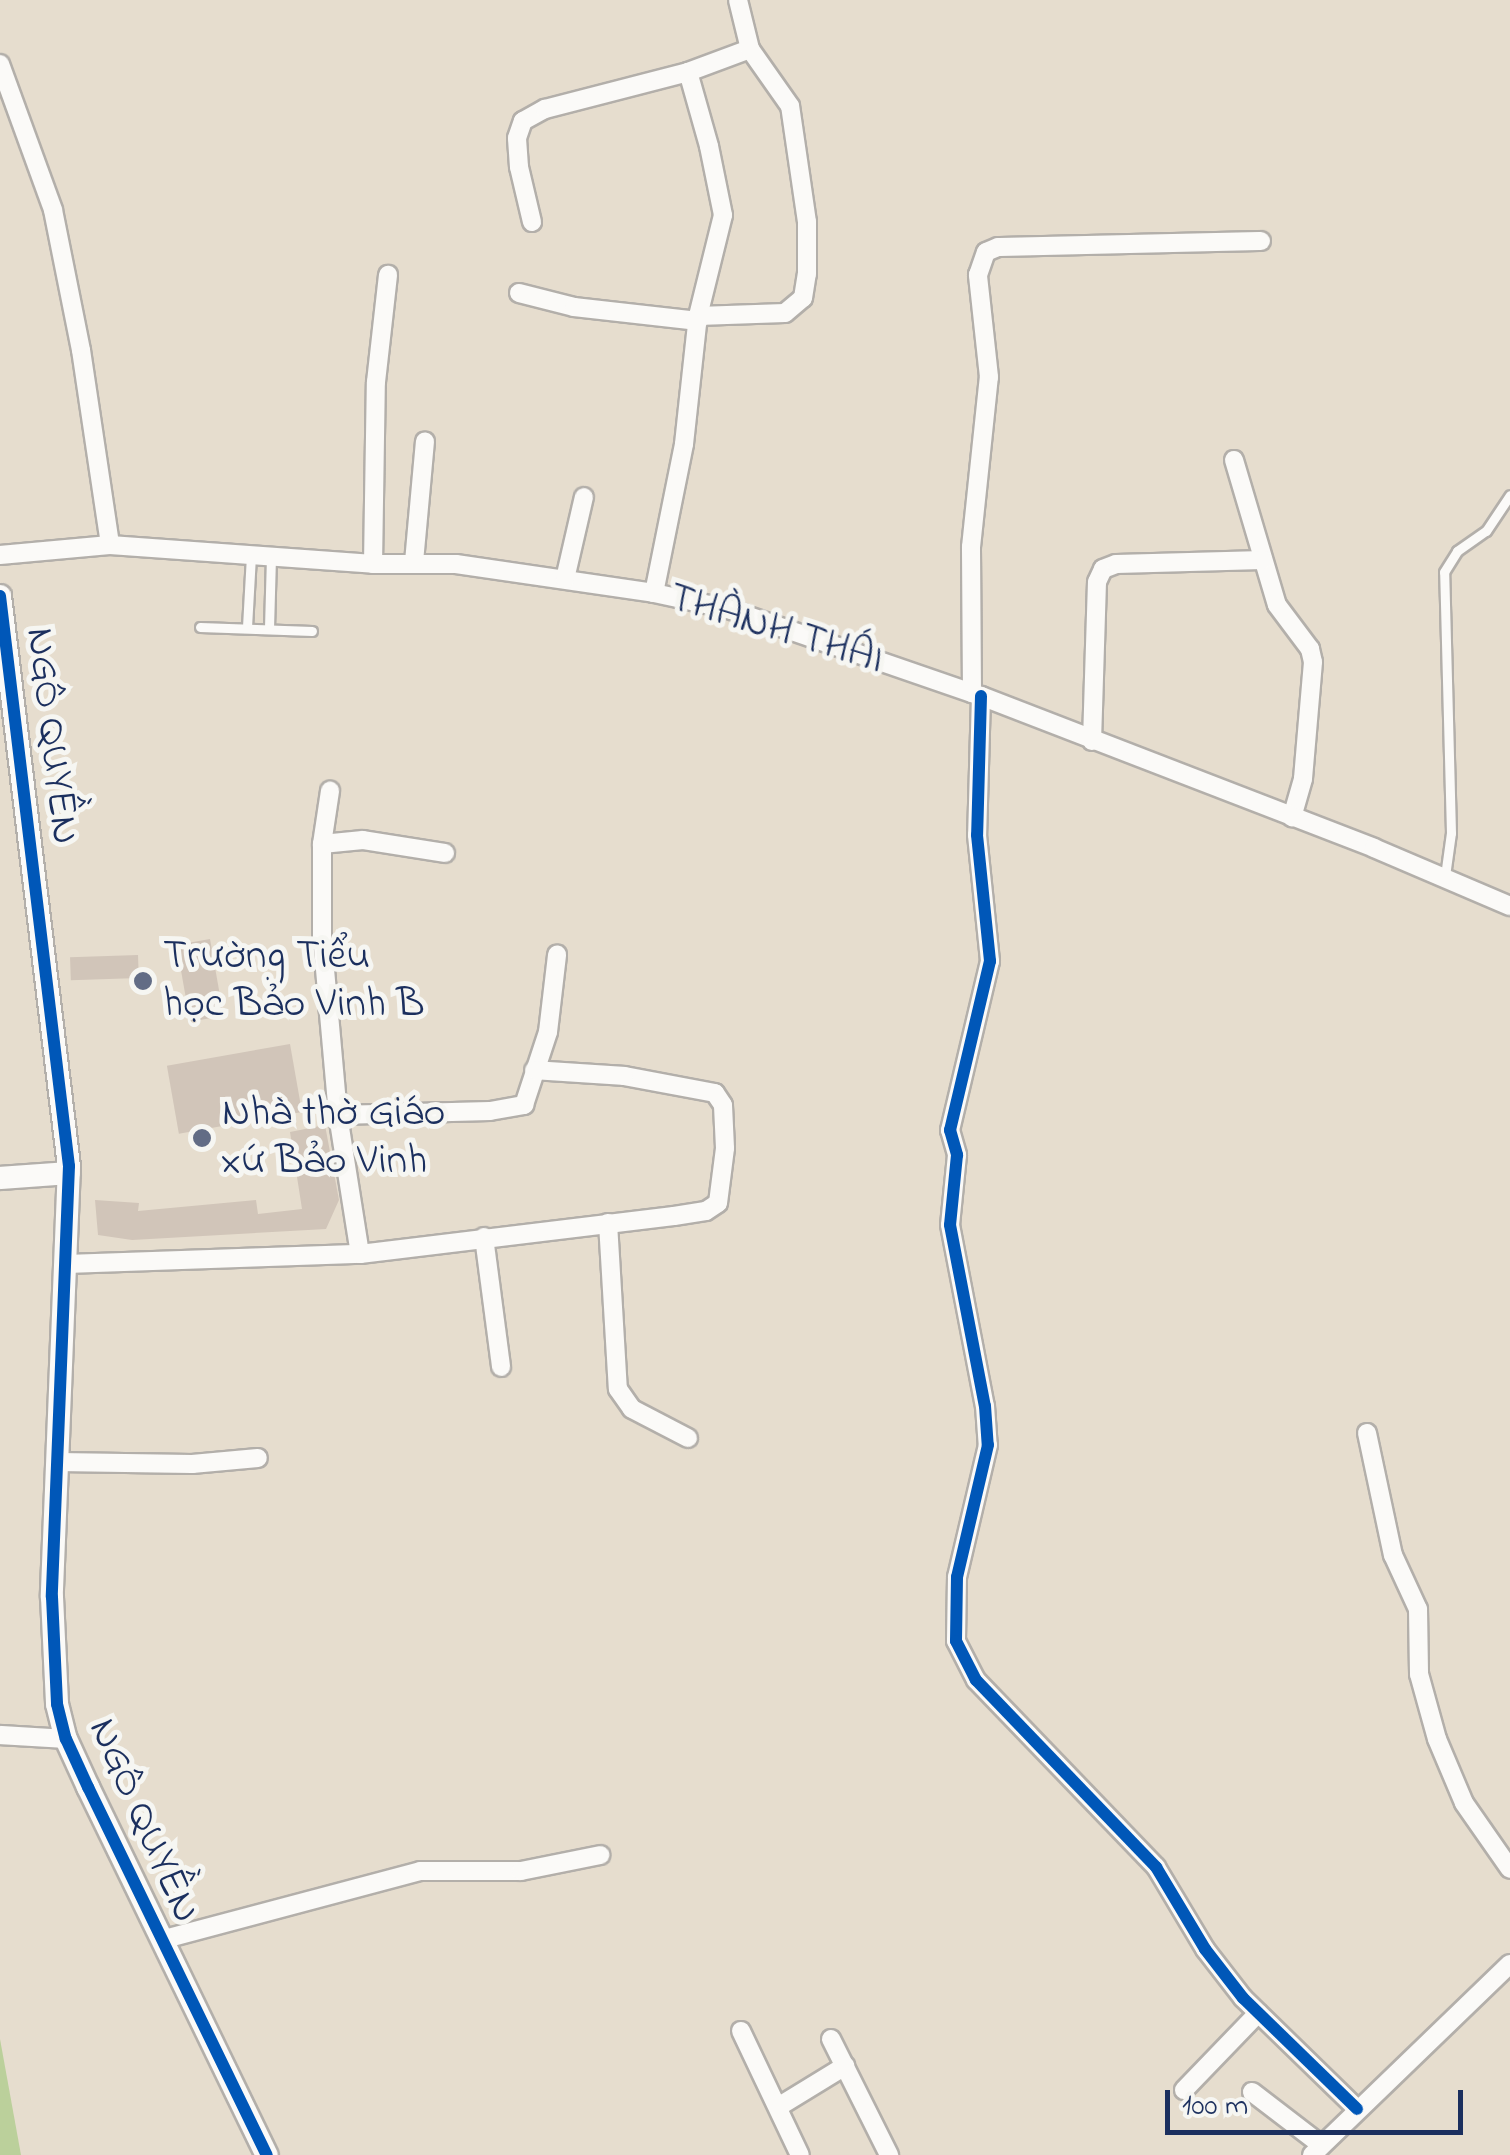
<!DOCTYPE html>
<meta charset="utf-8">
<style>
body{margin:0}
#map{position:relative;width:1510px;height:2155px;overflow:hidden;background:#e6ddce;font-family:"Indie Flower",sans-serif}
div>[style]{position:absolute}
.green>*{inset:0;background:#bbd09b}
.building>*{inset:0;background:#d1c5b9;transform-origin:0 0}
.roads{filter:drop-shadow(2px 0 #b3afaa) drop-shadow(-2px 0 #b3afaa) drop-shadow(0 2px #b3afaa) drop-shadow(0 -2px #b3afaa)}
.service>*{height:9px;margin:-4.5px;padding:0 4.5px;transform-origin:4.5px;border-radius:4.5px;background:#fbfaf8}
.minor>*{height:18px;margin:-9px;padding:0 9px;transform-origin:9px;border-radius:9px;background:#fbfaf8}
.tertiary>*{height:22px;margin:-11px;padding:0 11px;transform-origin:11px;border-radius:11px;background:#fbfaf8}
.cycleway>*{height:12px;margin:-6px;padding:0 6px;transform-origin:6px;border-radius:6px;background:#0057b8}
.dots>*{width:28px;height:28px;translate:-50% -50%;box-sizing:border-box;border:5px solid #f6f6f2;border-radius:50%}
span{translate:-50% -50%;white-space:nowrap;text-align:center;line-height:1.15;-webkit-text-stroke:10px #f6f6f2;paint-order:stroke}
.street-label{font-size:42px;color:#1b2f5e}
.poi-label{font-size:42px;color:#1b2f5e}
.left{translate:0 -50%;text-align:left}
.scale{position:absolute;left:1165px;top:2090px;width:298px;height:45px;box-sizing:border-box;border:5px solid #1b2f5e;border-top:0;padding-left:12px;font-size:30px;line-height:35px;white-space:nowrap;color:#1b2f5e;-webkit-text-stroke:8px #f6f6f2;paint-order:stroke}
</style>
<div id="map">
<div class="green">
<div style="clip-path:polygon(0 2039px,21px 2155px,0 2155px)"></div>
</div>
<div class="building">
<div style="left:210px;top:939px;width:78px;height:34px;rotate:80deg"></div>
<div style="left:138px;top:955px;width:23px;height:68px;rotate:88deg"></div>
<div style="left:290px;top:1044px;width:69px;height:125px;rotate:80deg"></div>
<div style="clip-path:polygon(325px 1125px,339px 1200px,326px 1229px,132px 1240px,98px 1235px,95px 1200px,139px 1203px,138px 1211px,256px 1200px,258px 1214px,302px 1209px,290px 1132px)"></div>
</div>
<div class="roads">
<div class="service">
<div style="left:200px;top:627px;width:112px;rotate:2deg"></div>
<div style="left:247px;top:627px;width:72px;rotate:-86.8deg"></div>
<div style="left:269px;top:628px;width:71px;rotate:-88.4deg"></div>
<div style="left:1445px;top:876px;width:43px;rotate:-82.1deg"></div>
<div style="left:1451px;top:833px;width:261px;rotate:-91.5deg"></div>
<div style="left:1444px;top:572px;width:25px;rotate:-58deg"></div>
<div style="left:1457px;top:551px;width:35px;rotate:-35deg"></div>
<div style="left:1486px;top:531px;width:43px;rotate:-56.3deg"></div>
</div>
<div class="minor">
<div style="left:0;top:64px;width:155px;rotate:70deg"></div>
<div style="left:53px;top:210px;width:143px;rotate:78.7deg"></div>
<div style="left:81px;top:350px;width:197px;rotate:81.5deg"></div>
<div style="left:532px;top:222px;width:57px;rotate:-103.3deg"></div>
<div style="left:519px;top:167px;width:29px;rotate:-94deg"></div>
<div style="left:517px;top:138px;width:18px;rotate:-71deg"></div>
<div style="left:523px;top:121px;width:25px;rotate:-29deg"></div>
<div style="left:545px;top:109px;width:148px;rotate:-14.5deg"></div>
<div style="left:519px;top:293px;width:57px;rotate:14.3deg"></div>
<div style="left:574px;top:307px;width:125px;rotate:6.4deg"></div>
<div style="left:698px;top:316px;width:104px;rotate:-76.1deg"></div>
<div style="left:723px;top:215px;width:70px;rotate:-101.5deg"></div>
<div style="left:709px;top:146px;width:77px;rotate:-105.8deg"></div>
<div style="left:688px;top:72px;width:66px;rotate:-20.4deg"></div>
<div style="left:1234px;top:460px;width:151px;rotate:73.5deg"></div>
<div style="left:1277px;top:605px;width:55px;rotate:53.1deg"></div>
<div style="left:1310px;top:649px;width:13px;rotate:77deg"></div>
<div style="left:1313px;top:662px;width:117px;rotate:94.9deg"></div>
<div style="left:1303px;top:779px;width:40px;rotate:106deg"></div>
<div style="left:0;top:555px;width:110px;rotate:-5.2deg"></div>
<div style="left:110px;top:545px;width:264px;rotate:4.1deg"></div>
<div style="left:373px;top:564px;width:83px"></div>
<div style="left:456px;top:564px;width:200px;rotate:8.3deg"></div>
<div style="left:654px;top:593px;width:76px;rotate:12.2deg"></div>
<div style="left:728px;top:609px;width:268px;rotate:19deg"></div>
<div style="left:981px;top:696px;width:421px;rotate:21.1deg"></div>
<div style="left:1374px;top:848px;width:148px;rotate:23.1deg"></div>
<div style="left:414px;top:562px;width:121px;rotate:-84.8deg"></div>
<div style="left:373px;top:564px;width:182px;rotate:-89.1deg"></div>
<div style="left:376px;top:382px;width:108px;rotate:-83.6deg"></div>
<div style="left:565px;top:579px;width:84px;rotate:-77deg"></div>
<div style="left:654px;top:593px;width:152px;rotate:-78.6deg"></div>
<div style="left:684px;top:444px;width:129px;rotate:-83.8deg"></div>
<div style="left:698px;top:316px;width:87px;rotate:-2deg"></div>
<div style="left:785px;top:313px;width:23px;rotate:-40deg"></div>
<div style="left:803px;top:298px;width:24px;rotate:-81deg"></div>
<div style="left:807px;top:274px;width:52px;rotate:-90deg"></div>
<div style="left:807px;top:222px;width:117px;rotate:-98.3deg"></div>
<div style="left:790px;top:106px;width:70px;rotate:-125.1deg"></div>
<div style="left:750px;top:49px;width:50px;rotate:-103.8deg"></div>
<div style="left:972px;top:693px;width:146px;rotate:-90.4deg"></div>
<div style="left:971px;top:547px;width:171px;rotate:-84deg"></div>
<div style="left:989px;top:377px;width:103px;rotate:-96.2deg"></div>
<div style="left:978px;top:275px;width:24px;rotate:-71deg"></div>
<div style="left:986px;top:252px;width:13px;rotate:-23deg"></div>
<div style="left:998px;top:247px;width:263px;rotate:-1.3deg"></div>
<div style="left:981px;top:696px;width:139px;rotate:91.6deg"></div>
<div style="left:977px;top:835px;width:127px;rotate:84.1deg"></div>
<div style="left:990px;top:961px;width:174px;rotate:103.3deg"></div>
<div style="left:950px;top:1130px;width:26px;rotate:74deg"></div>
<div style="left:957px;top:1155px;width:70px;rotate:95.7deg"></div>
<div style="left:950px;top:1225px;width:184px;rotate:79.1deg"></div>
<div style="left:985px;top:1406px;width:39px;rotate:86deg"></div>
<div style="left:988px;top:1445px;width:136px;rotate:103.2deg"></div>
<div style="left:957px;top:1577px;width:64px;rotate:90.9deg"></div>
<div style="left:956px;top:1641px;width:44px;rotate:62.9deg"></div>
<div style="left:976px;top:1680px;width:260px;rotate:46.1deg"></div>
<div style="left:1156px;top:1867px;width:96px;rotate:59.1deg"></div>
<div style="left:1205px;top:1949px;width:62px;rotate:52.2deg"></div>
<div style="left:1243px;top:1998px;width:159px;rotate:44.2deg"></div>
<div style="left:1092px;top:741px;width:159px;rotate:-88.2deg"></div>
<div style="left:1097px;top:582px;width:14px;rotate:-65deg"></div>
<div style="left:1103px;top:569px;width:14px;rotate:-21deg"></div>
<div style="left:1116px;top:564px;width:147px;rotate:-1.6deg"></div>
<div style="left:322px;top:844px;width:54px;rotate:-81.4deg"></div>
<div style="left:338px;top:1115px;width:152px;rotate:-1.5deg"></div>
<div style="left:490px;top:1111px;width:35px;rotate:-10deg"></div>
<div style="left:524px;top:1105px;width:77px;rotate:-71.8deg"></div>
<div style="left:548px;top:1032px;width:78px;rotate:-83.3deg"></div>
<div style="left:608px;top:1223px;width:166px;rotate:86.6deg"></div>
<div style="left:618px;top:1389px;width:24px;rotate:55deg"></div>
<div style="left:632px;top:1409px;width:63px;rotate:27.4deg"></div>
<div style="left:484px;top:1237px;width:131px;rotate:82.5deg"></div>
<div style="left:360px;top:1254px;width:141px;rotate:-99deg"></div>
<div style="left:338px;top:1115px;width:179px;rotate:-95.1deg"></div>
<div style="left:322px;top:937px;width:93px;rotate:-90deg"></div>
<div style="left:322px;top:844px;width:41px;rotate:-5.6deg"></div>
<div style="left:363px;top:840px;width:83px;rotate:9deg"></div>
<div style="left:68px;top:1264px;width:292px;rotate:-2deg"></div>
<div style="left:360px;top:1254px;width:316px;rotate:-6.9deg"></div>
<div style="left:674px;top:1216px;width:32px;rotate:-9deg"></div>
<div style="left:706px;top:1211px;width:14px;rotate:-34deg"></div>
<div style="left:718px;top:1203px;width:55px;rotate:-82.7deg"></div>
<div style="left:725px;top:1148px;width:43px;rotate:-92.7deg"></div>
<div style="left:723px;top:1105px;width:14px;rotate:-124deg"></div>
<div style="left:715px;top:1093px;width:93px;rotate:-169.4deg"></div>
<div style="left:624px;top:1076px;width:90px;rotate:-176.2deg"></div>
<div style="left:1367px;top:1433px;width:125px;rotate:78deg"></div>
<div style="left:1393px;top:1555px;width:60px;rotate:65.2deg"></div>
<div style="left:1418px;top:1609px;width:65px;rotate:89.1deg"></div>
<div style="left:1419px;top:1674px;width:67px;rotate:74.5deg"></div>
<div style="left:1437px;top:1739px;width:69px;rotate:67.1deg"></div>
<div style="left:1464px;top:1803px;width:80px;rotate:55.1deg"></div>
<div style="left:58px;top:1462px;width:134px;rotate:0.9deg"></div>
<div style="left:192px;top:1464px;width:66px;rotate:-5.2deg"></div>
<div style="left:0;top:1735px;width:66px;rotate:3.5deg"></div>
<div style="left:161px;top:1940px;width:268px;rotate:-14.9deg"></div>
<div style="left:420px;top:1871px;width:101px"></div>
<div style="left:521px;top:1871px;width:81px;rotate:-11.4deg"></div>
<div style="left:741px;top:2031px;width:137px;rotate:64.6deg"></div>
<div style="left:831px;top:2039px;width:130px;rotate:63.4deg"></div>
<div style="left:1184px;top:2090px;width:107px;rotate:-46.1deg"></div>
<div style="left:1252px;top:2092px;width:87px;rotate:37.5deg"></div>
<div style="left:778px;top:2107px;width:79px;rotate:-31.5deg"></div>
<div style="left:1312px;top:2155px;width:275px;rotate:-44deg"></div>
</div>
<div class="tertiary">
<div style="left:0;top:596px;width:574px;rotate:83.1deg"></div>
<div style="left:69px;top:1166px;width:431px;rotate:92.3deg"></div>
<div style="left:52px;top:1597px;width:107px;rotate:87.3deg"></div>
<div style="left:57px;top:1704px;width:36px;rotate:76deg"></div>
<div style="left:66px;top:1739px;width:53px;rotate:65.4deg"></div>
<div style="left:88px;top:1787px;width:409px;rotate:64.1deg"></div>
<div style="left:0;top:1178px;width:69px;rotate:-4.1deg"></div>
</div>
</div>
<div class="cycleway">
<div style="left:0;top:596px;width:574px;rotate:83.1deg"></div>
<div style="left:69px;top:1166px;width:431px;rotate:92.3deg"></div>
<div style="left:52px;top:1597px;width:107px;rotate:87.3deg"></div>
<div style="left:57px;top:1704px;width:36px;rotate:76deg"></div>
<div style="left:66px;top:1739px;width:53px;rotate:65.4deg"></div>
<div style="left:88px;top:1787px;width:409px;rotate:64.1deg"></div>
<div style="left:981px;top:696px;width:139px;rotate:91.6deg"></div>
<div style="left:977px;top:835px;width:127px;rotate:84.1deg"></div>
<div style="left:990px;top:961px;width:174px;rotate:103.3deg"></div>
<div style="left:950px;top:1130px;width:26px;rotate:74deg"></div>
<div style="left:957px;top:1155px;width:70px;rotate:95.7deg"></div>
<div style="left:950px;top:1225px;width:184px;rotate:79.1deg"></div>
<div style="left:985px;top:1406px;width:39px;rotate:86deg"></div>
<div style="left:988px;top:1445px;width:136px;rotate:103.2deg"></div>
<div style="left:957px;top:1577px;width:64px;rotate:90.9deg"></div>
<div style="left:956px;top:1641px;width:44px;rotate:62.9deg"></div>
<div style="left:976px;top:1680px;width:260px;rotate:46.1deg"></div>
<div style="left:1156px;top:1867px;width:96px;rotate:59.1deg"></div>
<div style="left:1205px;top:1949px;width:62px;rotate:52.2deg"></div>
<div style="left:1243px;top:1998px;width:159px;rotate:44.2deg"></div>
</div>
<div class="dots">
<div style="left:143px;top:981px;background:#626c85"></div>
<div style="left:202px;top:1138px;background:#626c85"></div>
</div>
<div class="street-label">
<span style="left:776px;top:630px;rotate:17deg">THÀNH THÁI</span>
<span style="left:51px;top:736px;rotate:83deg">NGÔ QUYỀN</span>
<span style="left:143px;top:1821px;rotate:66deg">NGÔ QUYỀN</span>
</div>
<div class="poi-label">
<span class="left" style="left:163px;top:981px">Trường Tiểu<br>học Bảo Vinh B</span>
<span class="left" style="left:222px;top:1138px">Nhà thờ Giáo<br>xứ Bảo Vinh</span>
</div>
<div class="scale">100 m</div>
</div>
